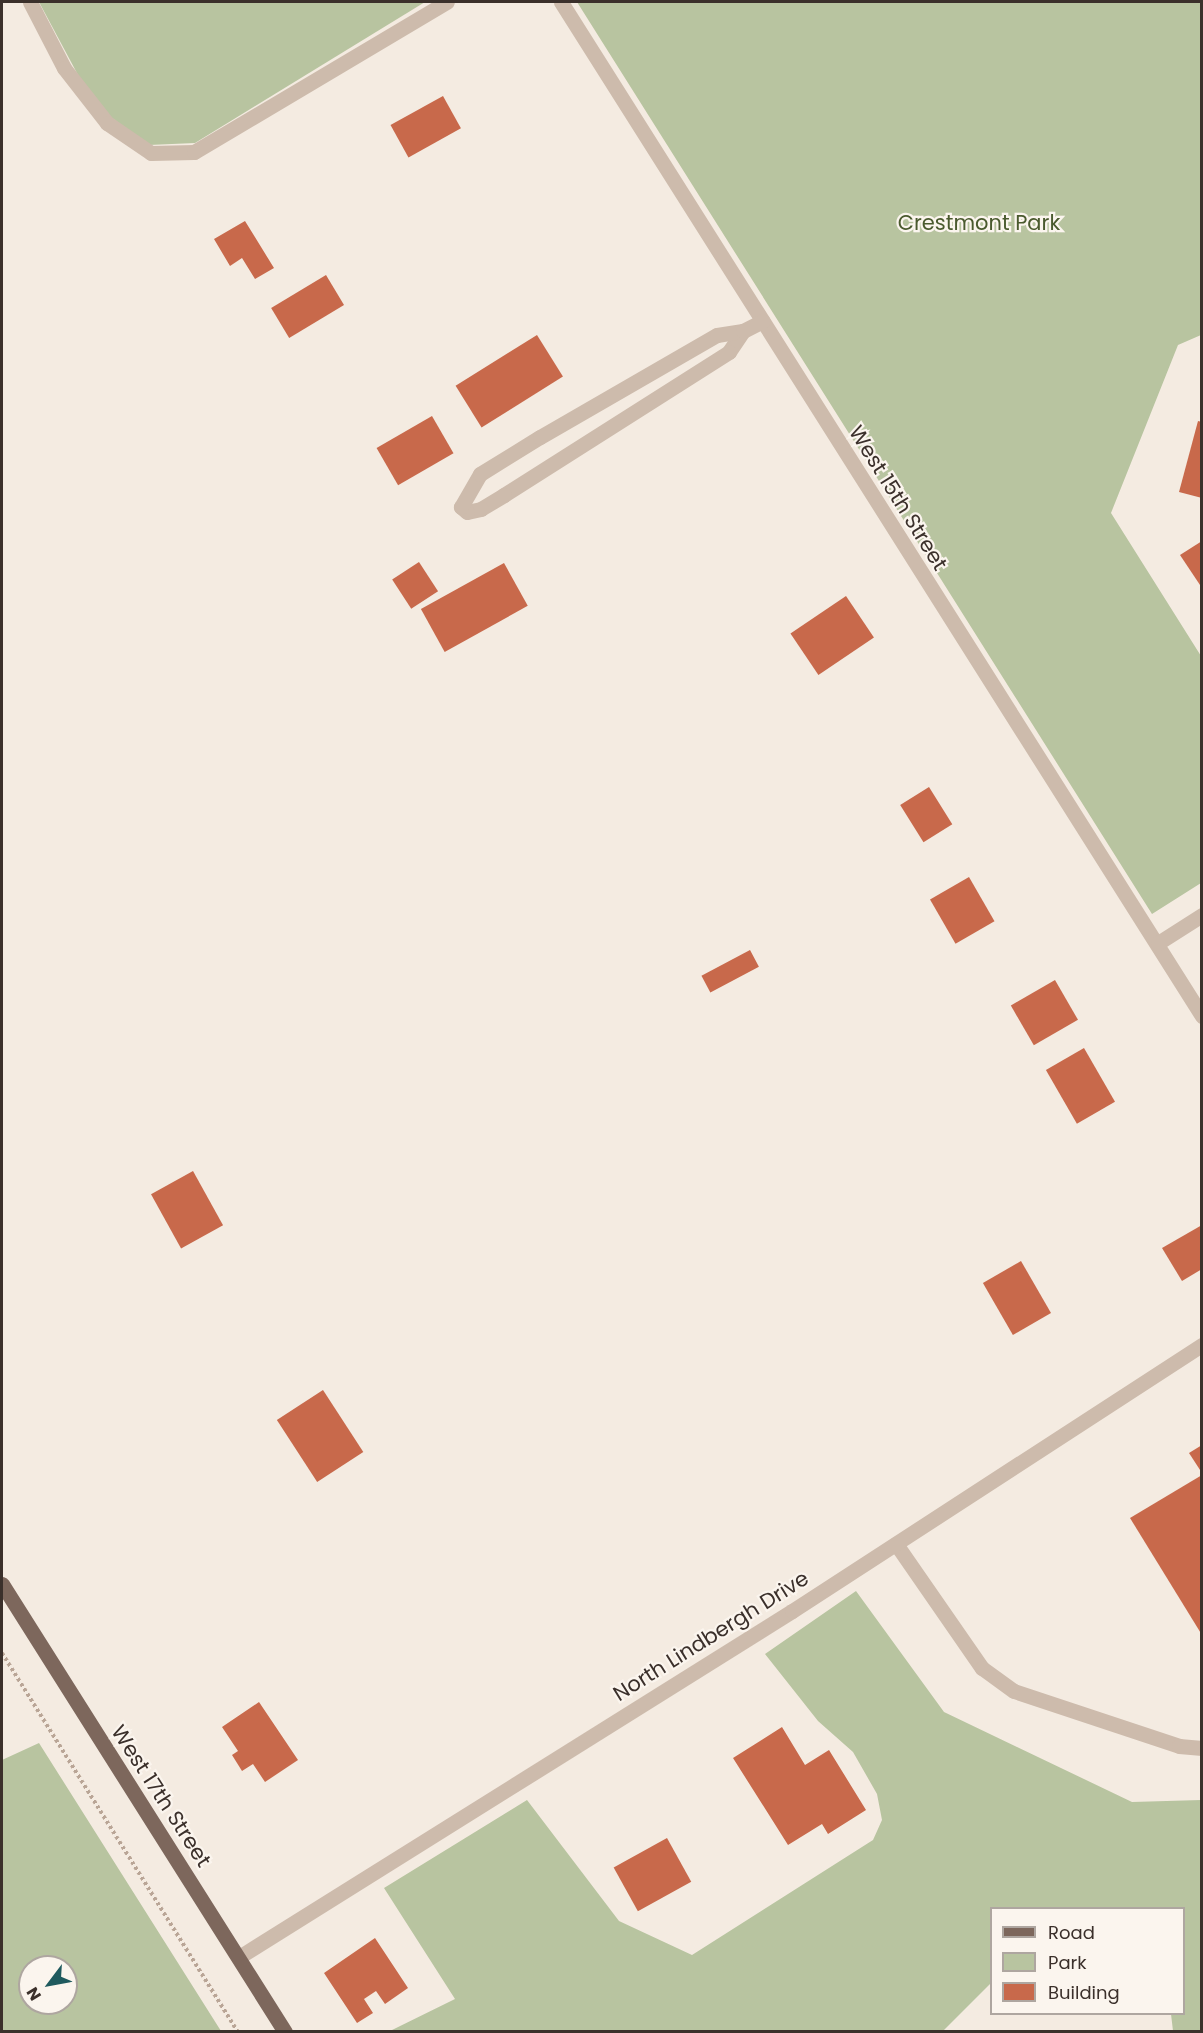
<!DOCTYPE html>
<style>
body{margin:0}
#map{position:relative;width:1203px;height:2033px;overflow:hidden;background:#f4ebe1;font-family:Poppins,sans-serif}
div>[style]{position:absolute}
.green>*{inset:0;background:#b8c4a0}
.building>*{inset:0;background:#c8694b;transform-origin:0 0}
.path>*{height:4px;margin-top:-2px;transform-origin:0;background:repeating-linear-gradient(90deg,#b9a596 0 3px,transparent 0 6px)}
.minor>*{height:15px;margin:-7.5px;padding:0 7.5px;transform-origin:7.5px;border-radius:7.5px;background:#cdbbac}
.major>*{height:15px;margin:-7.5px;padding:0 7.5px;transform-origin:7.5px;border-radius:7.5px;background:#7d675c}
span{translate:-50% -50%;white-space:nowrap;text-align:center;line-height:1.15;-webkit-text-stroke:4.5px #fbf5ee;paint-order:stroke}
.park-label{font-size:21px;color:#4a5a2e}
.street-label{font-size:21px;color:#3b302b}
.frame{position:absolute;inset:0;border:3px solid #3b302b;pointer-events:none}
.legend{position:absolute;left:990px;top:1907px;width:195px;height:108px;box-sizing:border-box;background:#fbf5ee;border:2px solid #aea6a0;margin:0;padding:8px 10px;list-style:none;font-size:18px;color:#3b302b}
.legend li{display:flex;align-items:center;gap:12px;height:30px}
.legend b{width:30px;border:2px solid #aea6a0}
.north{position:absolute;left:18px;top:1955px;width:60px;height:60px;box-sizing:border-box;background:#fbf5ee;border:2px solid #aea6a0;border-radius:50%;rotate:238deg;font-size:16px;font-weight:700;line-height:24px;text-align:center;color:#3b302b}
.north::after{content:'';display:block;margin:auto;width:21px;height:27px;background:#1f5a5e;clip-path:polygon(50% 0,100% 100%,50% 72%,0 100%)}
</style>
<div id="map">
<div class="green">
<div style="clip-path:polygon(39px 2px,425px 2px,195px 143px,149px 145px,94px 105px)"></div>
<div style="clip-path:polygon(577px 2px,1201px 2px,1201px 335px,1178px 345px,1111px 513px,1201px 656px,1201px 883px,1152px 914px)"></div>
<div style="clip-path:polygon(856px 1591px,944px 1712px,1132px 1802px,1201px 1800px,1201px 2031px,1173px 2031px,1171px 2014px,1184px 2014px,1184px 1908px,992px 1908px,991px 1983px,943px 2031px,390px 2031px,455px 1999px,384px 1888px,527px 1800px,619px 1921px,692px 1955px,873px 1840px,882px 1820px,877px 1794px,853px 1752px,818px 1721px,765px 1654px)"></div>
<div style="clip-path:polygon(evenodd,39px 1743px,221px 2031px,2px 2031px,2px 1760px,39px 1743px,30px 1967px,66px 1967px,66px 2003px,30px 2003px,30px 1967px)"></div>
</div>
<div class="building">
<div style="left:443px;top:96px;width:37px;height:60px;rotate:61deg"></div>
<div style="clip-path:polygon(245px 221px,274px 268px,255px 279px,242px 258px,230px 266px,214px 239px)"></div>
<div style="left:326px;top:275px;width:35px;height:64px;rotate:59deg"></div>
<div style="left:537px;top:335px;width:49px;height:96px;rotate:58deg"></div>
<div style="left:432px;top:416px;width:43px;height:64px;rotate:60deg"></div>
<div style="clip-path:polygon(1198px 421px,1202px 422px,1202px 498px,1179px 492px)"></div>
<div style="clip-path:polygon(1202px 541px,1202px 588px,1180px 555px)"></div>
<div style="left:419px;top:562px;width:35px;height:32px;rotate:57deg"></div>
<div style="left:504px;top:563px;width:49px;height:95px;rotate:61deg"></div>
<div style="left:846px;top:596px;width:50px;height:67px;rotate:56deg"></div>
<div style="left:929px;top:787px;width:44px;height:34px;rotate:58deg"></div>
<div style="left:969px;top:877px;width:51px;height:45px;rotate:60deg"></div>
<div style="left:750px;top:950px;width:19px;height:55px;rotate:62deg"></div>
<div style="left:1055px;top:980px;width:46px;height:51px;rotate:60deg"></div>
<div style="left:1084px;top:1048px;width:62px;height:44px;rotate:60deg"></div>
<div style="left:193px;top:1171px;width:62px;height:48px;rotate:61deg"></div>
<div style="clip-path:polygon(1202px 1225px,1202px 1269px,1182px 1281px,1162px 1248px)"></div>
<div style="left:1021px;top:1261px;width:60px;height:44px;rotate:60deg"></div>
<div style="left:323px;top:1390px;width:74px;height:55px;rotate:57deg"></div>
<div style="clip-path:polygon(1202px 1445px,1202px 1473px,1189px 1453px)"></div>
<div style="clip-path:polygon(1202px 1475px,1202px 1635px,1130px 1518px)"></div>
<div style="clip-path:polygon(259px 1702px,298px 1760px,265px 1782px,253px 1764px,242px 1771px,232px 1755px,238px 1751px,222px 1727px)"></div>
<div style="clip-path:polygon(782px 1727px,805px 1765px,829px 1750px,866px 1810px,828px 1834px,822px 1824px,788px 1845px,733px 1758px)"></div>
<div style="left:667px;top:1838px;width:50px;height:61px;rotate:61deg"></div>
<div style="clip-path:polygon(375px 1938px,408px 1988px,385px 2004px,376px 1991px,364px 1999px,373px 2013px,357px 2023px,324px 1973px)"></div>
</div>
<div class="path">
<div style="left:2px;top:1653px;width:446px;rotate:58.1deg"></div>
</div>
<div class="minor">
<div style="left:30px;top:2px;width:74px;rotate:62.7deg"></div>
<div style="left:64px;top:68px;width:70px;rotate:52deg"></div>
<div style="left:107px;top:123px;width:53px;rotate:34.3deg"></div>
<div style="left:151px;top:153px;width:43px;rotate:-1.3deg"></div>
<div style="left:194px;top:152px;width:294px;rotate:-30.7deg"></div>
<div style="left:561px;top:2px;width:1200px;rotate:57.7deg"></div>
<div style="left:743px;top:331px;width:25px;rotate:124deg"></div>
<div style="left:729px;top:352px;width:267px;rotate:147.6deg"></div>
<div style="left:504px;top:495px;width:27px;rotate:149deg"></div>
<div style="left:481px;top:509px;width:14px;rotate:168deg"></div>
<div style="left:467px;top:512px;width:8px;rotate:-140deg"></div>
<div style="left:461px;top:507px;width:38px;rotate:-60deg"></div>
<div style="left:480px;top:474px;width:70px;rotate:-31.7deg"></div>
<div style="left:540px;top:437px;width:204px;rotate:-30deg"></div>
<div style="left:717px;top:335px;width:26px;rotate:-9deg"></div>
<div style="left:743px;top:331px;width:22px;rotate:-27deg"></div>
<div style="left:1158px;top:943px;width:52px;rotate:-32.5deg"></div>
<div style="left:896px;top:1544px;width:151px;rotate:55.3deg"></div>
<div style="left:982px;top:1668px;width:39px;rotate:36deg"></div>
<div style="left:1014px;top:1691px;width:174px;rotate:18.4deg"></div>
<div style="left:1179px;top:1746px;width:23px;rotate:5deg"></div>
<div style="left:239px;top:1957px;width:652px;rotate:-32.03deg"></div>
<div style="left:792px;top:1611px;width:489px;rotate:-33deg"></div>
</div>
<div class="major">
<div style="left:2px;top:1584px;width:530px;rotate:57.72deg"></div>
</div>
<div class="park-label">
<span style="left:979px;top:223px">Crestmont Park</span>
</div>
<div class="street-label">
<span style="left:898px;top:498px;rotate:58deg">West 15th Street</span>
<span style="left:711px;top:1636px;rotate:-32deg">North Lindbergh Drive</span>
<span style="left:161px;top:1796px;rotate:57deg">West 17th Street</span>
</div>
<div class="frame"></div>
<ul class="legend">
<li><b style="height:8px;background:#7d675c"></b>Road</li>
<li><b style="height:16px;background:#b8c4a0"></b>Park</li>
<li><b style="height:16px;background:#c8694b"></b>Building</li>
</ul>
<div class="north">N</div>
</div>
